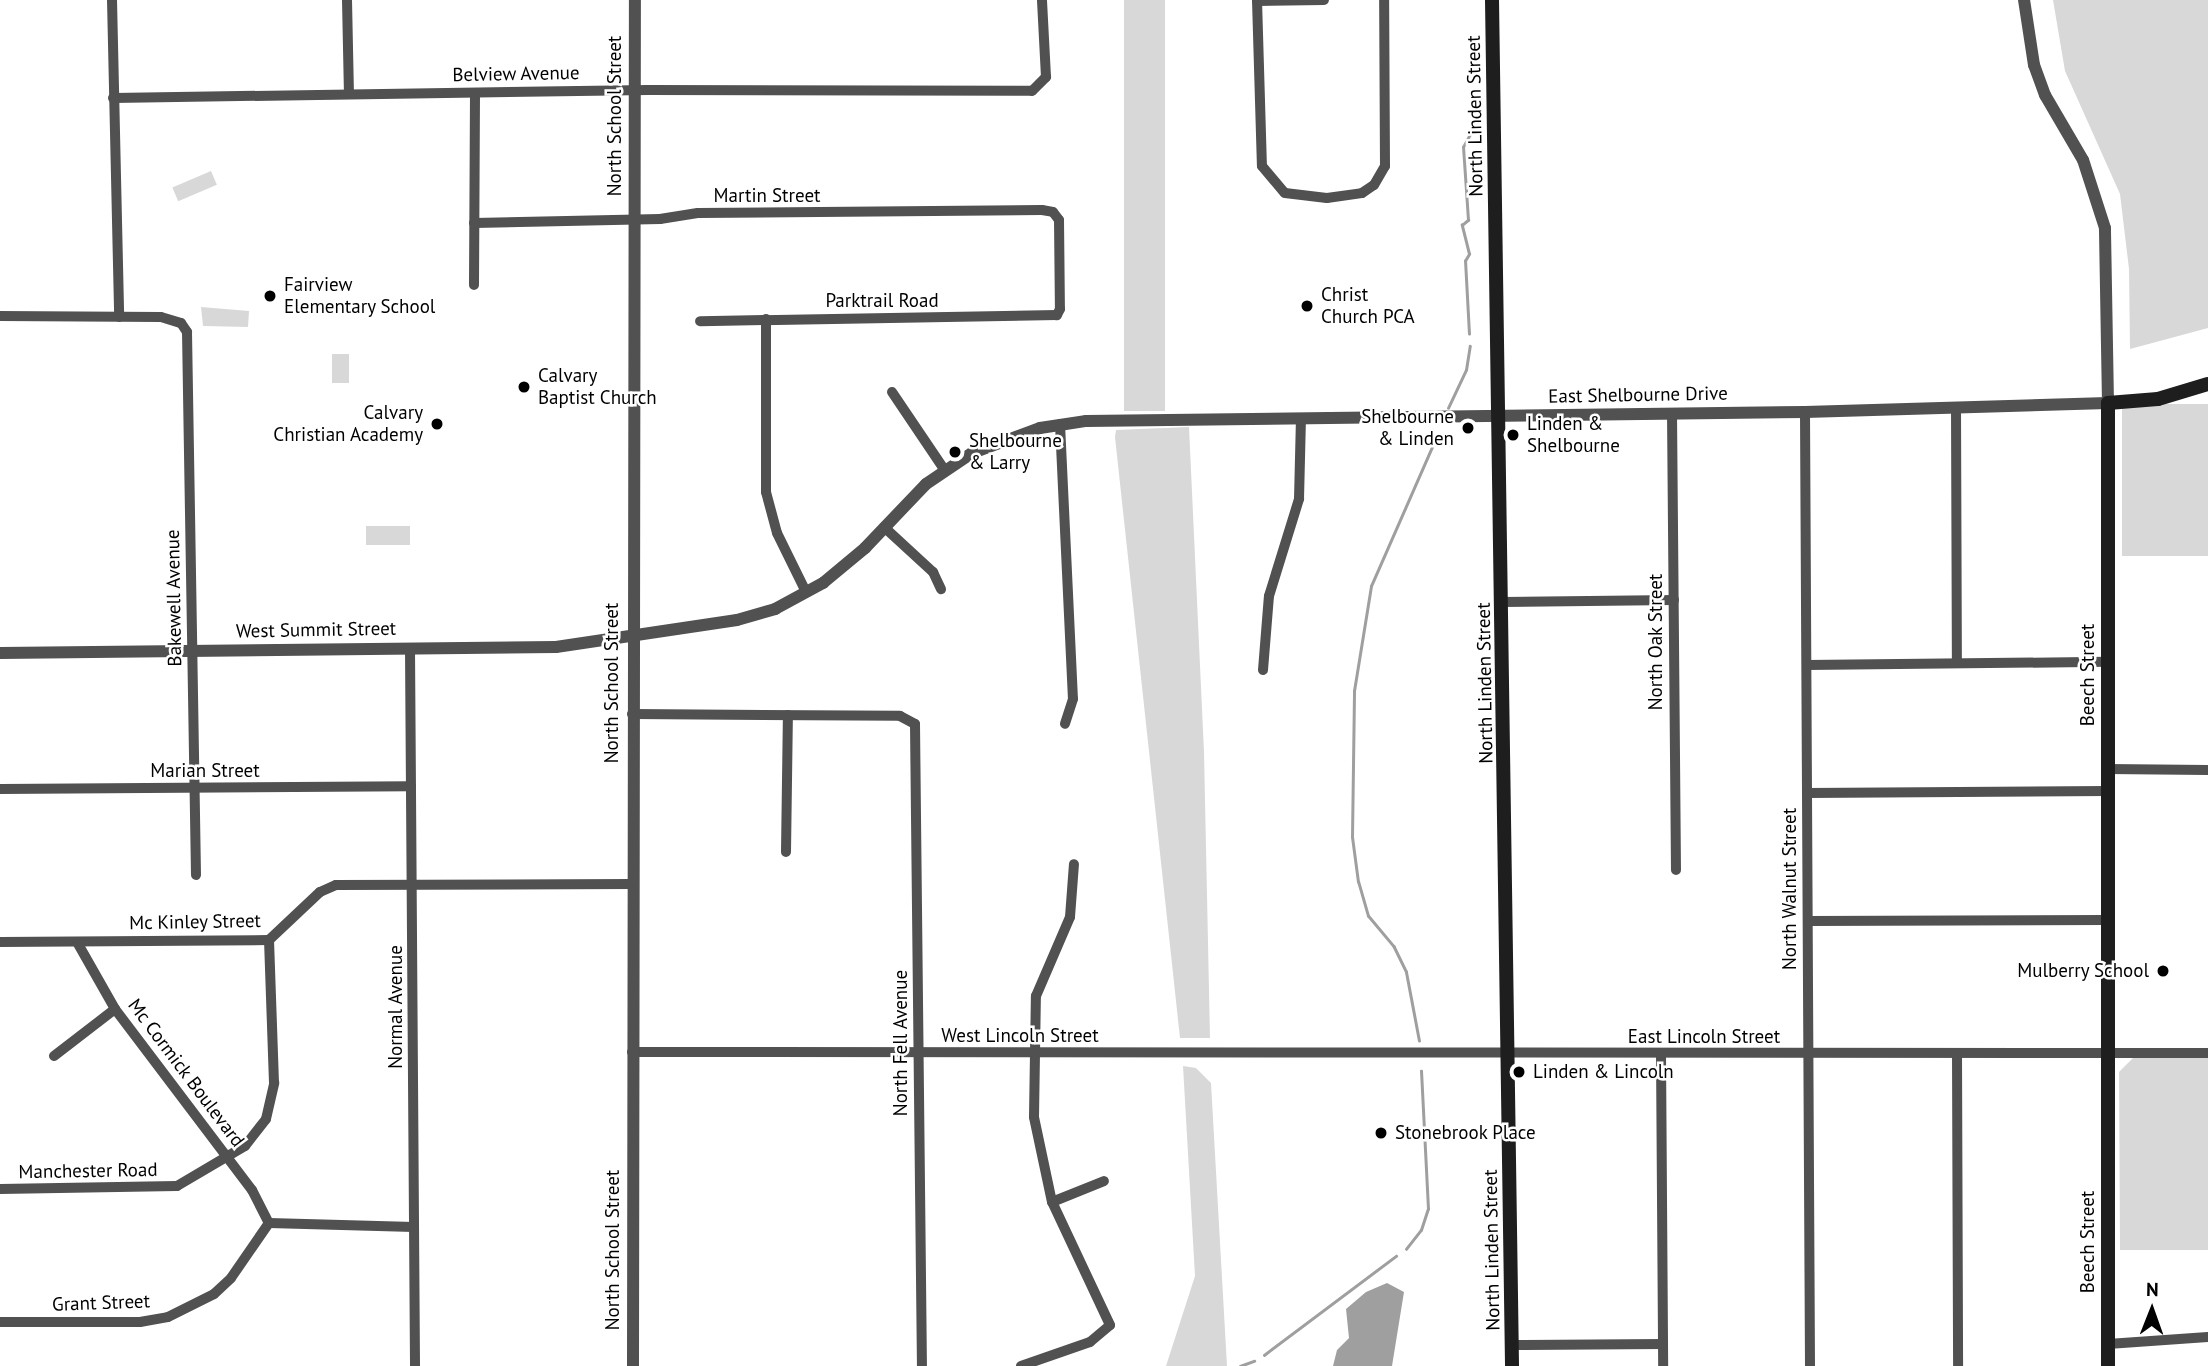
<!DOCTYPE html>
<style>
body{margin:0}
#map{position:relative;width:2208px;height:1366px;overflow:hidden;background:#fff;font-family:"PT Sans",sans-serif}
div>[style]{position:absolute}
.green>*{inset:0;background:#d8d8d8;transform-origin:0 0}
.water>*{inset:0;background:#9f9f9f}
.stream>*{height:2.5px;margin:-1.25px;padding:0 1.25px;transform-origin:1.25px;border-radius:1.25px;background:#9f9f9f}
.minor>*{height:10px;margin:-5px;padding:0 5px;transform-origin:5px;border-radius:5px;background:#515151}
.tertiary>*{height:12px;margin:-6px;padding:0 6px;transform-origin:6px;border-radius:6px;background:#515151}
.secondary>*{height:14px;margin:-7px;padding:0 7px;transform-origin:7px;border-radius:7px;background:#1e1e1e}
.dots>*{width:19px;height:19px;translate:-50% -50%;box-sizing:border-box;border:4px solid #fff;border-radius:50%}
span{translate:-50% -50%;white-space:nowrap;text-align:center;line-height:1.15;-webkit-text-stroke:5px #fff;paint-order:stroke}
.street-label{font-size:19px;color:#000}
.poi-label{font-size:19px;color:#000}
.left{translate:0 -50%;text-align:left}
.right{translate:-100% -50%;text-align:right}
.north{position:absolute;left:2117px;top:1275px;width:70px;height:70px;-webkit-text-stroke:5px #fff;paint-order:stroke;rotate:1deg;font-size:19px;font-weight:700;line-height:28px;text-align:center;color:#000}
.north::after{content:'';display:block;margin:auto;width:24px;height:32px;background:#000;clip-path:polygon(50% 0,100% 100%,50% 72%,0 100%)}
</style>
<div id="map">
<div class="green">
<div style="left:1124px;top:0;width:41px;height:411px"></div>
<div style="clip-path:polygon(2053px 0,2208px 0,2208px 328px,2130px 349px,2129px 269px,2120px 194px,2065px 71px)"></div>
<div style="left:211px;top:171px;width:15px;height:42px;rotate:67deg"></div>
<div style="clip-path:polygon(201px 307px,249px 311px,248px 327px,203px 326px)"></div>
<div style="left:332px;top:354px;width:17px;height:29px"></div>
<div style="left:2208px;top:404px;width:152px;height:86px;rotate:90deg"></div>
<div style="clip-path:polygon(1189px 427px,1204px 752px,1210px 1038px,1180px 1038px,1115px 437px,1116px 430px)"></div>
<div style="left:410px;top:526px;width:19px;height:44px;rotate:90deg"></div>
<div style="clip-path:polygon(2134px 1057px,2208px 1057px,2208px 1250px,2120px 1250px,2119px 1072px)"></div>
<div style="clip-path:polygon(1183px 1066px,1196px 1068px,1211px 1083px,1227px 1366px,1166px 1366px,1195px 1276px)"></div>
</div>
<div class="water">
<div style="clip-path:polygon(1387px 1283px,1404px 1292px,1392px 1366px,1333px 1366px,1337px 1350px,1349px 1338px,1346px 1309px,1366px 1292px)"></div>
</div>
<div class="stream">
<div style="left:1469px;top:334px;width:73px;rotate:-93.1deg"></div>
<div style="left:1465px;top:261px;width:8px;rotate:-60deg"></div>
<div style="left:1469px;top:254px;width:30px;rotate:-104deg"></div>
<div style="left:1462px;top:225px;width:8px;rotate:-40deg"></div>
<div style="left:1468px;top:220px;width:73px;rotate:-93.9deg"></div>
<div style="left:1463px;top:147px;width:13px;rotate:-61deg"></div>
<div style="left:1448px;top:408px;width:42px;rotate:-64.7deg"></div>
<div style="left:1466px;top:370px;width:24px;rotate:-81deg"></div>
<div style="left:1419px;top:1041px;width:70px;rotate:-100.7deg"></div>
<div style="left:1406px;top:972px;width:28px;rotate:-116deg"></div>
<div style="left:1394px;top:947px;width:40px;rotate:-130deg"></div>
<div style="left:1368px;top:916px;width:35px;rotate:-106deg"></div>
<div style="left:1358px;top:882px;width:45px;rotate:-97.6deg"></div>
<div style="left:1352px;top:837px;width:146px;rotate:-89.2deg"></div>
<div style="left:1354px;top:691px;width:106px;rotate:-80.8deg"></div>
<div style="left:1371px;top:586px;width:164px;rotate:-66.3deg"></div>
<div style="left:1406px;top:1249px;width:24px;rotate:-52deg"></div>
<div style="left:1421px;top:1230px;width:22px;rotate:-72deg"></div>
<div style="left:1428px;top:1209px;width:138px;rotate:-92.9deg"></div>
<div style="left:1264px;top:1355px;width:165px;rotate:-36.9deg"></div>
<div style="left:1240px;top:1366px;width:15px;rotate:-20deg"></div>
</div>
<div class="minor">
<div style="left:112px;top:0;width:317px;rotate:88.7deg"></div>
<div style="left:347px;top:0;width:94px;rotate:88.8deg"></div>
<div style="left:1257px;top:0;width:166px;rotate:88.3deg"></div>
<div style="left:1262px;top:166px;width:35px;rotate:50deg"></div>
<div style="left:1285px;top:193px;width:42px;rotate:6.8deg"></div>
<div style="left:1327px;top:198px;width:35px;rotate:-8deg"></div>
<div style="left:1362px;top:193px;width:14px;rotate:-34deg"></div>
<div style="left:1374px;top:185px;width:22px;rotate:-60deg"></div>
<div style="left:1385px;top:166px;width:166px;rotate:-90.3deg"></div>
<div style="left:1257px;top:1px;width:67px;rotate:-0.9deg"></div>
<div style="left:113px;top:98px;width:535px;rotate:-0.86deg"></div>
<div style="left:648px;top:90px;width:384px;rotate:0.1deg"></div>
<div style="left:1032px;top:91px;width:20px;rotate:-45deg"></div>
<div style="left:1046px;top:77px;width:77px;rotate:-93deg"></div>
<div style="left:474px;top:223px;width:186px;rotate:-1.2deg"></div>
<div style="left:660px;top:219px;width:38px;rotate:-9deg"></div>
<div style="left:698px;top:213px;width:344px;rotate:-0.5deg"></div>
<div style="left:1042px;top:210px;width:11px;rotate:10deg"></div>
<div style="left:1053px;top:212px;width:10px;rotate:53deg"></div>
<div style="left:1059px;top:220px;width:89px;rotate:89.4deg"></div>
<div style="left:1060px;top:309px;width:7px;rotate:117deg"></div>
<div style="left:1057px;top:315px;width:357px;rotate:179deg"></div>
<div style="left:474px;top:285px;width:192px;rotate:-89.7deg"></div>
<div style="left:0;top:316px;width:161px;rotate:0.4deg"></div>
<div style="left:161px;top:317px;width:21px;rotate:17deg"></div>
<div style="left:181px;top:323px;width:11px;rotate:56deg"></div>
<div style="left:187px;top:332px;width:543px;rotate:89.05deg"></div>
<div style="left:766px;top:319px;width:173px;rotate:90deg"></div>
<div style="left:766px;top:492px;width:42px;rotate:75deg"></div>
<div style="left:777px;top:533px;width:66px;rotate:63.8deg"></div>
<div style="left:892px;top:392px;width:93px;rotate:56deg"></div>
<div style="left:1956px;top:407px;width:256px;rotate:89.8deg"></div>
<div style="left:1805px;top:412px;width:954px;rotate:89.7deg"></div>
<div style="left:1672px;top:413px;width:457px;rotate:89.5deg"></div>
<div style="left:1060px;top:424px;width:275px;rotate:87.3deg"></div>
<div style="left:1073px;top:699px;width:26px;rotate:108deg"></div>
<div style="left:884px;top:527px;width:67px;rotate:42.6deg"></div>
<div style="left:933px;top:572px;width:19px;rotate:65deg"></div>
<div style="left:1503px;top:602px;width:171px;rotate:-0.7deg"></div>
<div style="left:410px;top:649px;width:717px;rotate:89.6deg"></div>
<div style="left:1807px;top:665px;width:300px;rotate:-0.6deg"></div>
<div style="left:1263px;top:670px;width:74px;rotate:-85.4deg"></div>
<div style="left:1269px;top:596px;width:102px;rotate:-72.8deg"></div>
<div style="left:1299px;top:499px;width:80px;rotate:-88.6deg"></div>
<div style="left:632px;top:714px;width:268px;rotate:0.4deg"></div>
<div style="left:900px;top:716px;width:17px;rotate:28deg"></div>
<div style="left:915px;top:724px;width:642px;rotate:89.38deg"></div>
<div style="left:2107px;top:769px;width:101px;rotate:0.6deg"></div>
<div style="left:0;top:789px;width:411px;rotate:-0.4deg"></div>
<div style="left:1807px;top:793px;width:300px;rotate:-0.4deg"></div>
<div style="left:786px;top:852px;width:137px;rotate:-89.2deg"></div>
<div style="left:1808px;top:921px;width:299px;rotate:-0.2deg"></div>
<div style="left:0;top:942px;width:269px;rotate:-0.4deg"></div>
<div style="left:269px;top:940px;width:70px;rotate:-43.3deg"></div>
<div style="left:320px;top:892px;width:17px;rotate:-24deg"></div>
<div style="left:336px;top:885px;width:296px;rotate:-0.2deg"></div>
<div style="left:77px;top:942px;width:77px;rotate:60.4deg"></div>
<div style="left:115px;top:1009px;width:227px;rotate:52.9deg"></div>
<div style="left:252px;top:1190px;width:37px;rotate:63deg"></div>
<div style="left:632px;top:1052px;width:1576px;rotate:0.04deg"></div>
<div style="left:1957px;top:1053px;width:313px;rotate:89.8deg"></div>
<div style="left:1661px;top:1054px;width:312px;rotate:89.6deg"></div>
<div style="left:54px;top:1056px;width:77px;rotate:-37.6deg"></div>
<div style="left:0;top:1189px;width:177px;rotate:-1deg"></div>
<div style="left:177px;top:1186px;width:79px;rotate:-30.5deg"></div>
<div style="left:245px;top:1146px;width:34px;rotate:-52deg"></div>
<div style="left:266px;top:1119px;width:37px;rotate:-77deg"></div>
<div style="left:274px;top:1083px;width:143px;rotate:-92deg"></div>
<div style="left:1052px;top:1202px;width:56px;rotate:-22deg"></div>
<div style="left:0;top:1322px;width:140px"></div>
<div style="left:140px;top:1322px;width:28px;rotate:-10deg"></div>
<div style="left:168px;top:1317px;width:51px;rotate:-26.6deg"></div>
<div style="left:214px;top:1294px;width:23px;rotate:-43deg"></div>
<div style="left:231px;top:1278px;width:67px;rotate:-55.4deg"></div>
<div style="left:269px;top:1223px;width:145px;rotate:1.6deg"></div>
<div style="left:2108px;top:1344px;width:100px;rotate:-4deg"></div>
<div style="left:1512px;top:1345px;width:151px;rotate:-0.4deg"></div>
<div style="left:1021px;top:1366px;width:73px;rotate:-19.2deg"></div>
<div style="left:1090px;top:1342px;width:26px;rotate:-40deg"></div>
<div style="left:1110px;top:1325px;width:136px;rotate:-115.2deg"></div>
<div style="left:1052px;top:1202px;width:87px;rotate:-102deg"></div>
<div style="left:1034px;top:1117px;width:121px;rotate:-89.1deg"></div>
<div style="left:1036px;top:996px;width:86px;rotate:-66.7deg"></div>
<div style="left:1070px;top:917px;width:53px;rotate:-85.7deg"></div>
</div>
<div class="tertiary">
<div style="left:0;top:653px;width:556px;rotate:-0.62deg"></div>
<div style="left:556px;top:647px;width:183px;rotate:-8.5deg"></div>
<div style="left:737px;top:620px;width:40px;rotate:-16deg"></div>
<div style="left:775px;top:609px;width:55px;rotate:-28.4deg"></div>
<div style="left:823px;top:583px;width:55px;rotate:-39.8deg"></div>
<div style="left:865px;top:548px;width:88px;rotate:-46.4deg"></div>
<div style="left:926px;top:484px;width:55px;rotate:-34deg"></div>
<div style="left:972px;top:453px;width:72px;rotate:-20.2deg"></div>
<div style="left:1040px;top:428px;width:47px;rotate:-8.7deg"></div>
<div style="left:1086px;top:421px;width:719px;rotate:-0.72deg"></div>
<div style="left:1805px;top:412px;width:303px;rotate:-1.7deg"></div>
<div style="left:2108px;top:403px;width:175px;rotate:-91deg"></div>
<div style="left:2105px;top:228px;width:71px;rotate:-107.9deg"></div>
<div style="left:2083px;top:160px;width:75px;rotate:-120.3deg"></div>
<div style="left:2045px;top:95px;width:32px;rotate:-110deg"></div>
<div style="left:2034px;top:65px;width:66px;rotate:-98.7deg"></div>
<div style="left:633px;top:1366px;width:1366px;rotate:-89.92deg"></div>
</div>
<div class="secondary">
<div style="left:1492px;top:0;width:1366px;rotate:89.16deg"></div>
<div style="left:2108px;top:1366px;width:963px;rotate:-90deg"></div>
<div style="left:2108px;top:403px;width:50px;rotate:-4.6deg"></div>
<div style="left:2158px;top:399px;width:52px;rotate:-16.7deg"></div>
</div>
<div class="dots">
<div style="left:270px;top:296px;background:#000"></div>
<div style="left:1307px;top:306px;background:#000"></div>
<div style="left:524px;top:387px;background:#000"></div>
<div style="left:437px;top:424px;background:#000"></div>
<div style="left:1468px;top:428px;background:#000"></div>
<div style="left:1513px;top:435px;background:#000"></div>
<div style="left:955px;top:452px;background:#000"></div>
<div style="left:2163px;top:971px;background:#000"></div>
<div style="left:1519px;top:1072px;background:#000"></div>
<div style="left:1381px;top:1133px;background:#000"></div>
</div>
<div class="street-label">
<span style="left:516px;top:74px;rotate:-1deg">Belview Avenue</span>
<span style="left:615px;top:116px;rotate:-90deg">North School Street</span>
<span style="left:1475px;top:116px;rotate:-91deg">North Linden Street</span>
<span style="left:767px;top:196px">Martin Street</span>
<span style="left:882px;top:301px">Parktrail Road</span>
<span style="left:1638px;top:395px;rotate:-1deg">East Shelbourne Drive</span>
<span style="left:174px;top:598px;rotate:-91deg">Bakewell Avenue</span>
<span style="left:316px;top:630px;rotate:-1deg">West Summit Street</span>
<span style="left:1656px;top:642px;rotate:-90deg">North Oak Street</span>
<span style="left:2088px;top:675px;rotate:-90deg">Beech Street</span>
<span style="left:612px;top:683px;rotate:-90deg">North School Street</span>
<span style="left:1485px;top:683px;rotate:-91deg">North Linden Street</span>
<span style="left:205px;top:771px">Marian Street</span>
<span style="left:1790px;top:889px;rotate:-90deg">North Walnut Street</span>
<span style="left:195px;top:922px;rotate:-1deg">Mc Kinley Street</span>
<span style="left:396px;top:1007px;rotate:-90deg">Normal Avenue</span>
<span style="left:1020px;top:1036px">West Lincoln Street</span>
<span style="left:1704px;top:1037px">East Lincoln Street</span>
<span style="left:901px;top:1043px;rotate:-90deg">North Fell Avenue</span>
<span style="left:186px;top:1073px;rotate:53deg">Mc Cormick Boulevard</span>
<span style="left:88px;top:1171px;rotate:-1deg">Manchester Road</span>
<span style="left:2088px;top:1242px;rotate:-90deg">Beech Street</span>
<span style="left:613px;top:1250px;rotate:-90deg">North School Street</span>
<span style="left:1492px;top:1250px;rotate:-91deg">North Linden Street</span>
<span style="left:101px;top:1303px;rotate:-2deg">Grant Street</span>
</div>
<div class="poi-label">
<span class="left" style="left:284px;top:296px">Fairview<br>Elementary School</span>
<span class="left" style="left:1321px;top:306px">Christ<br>Church PCA</span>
<span class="left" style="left:538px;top:387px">Calvary<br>Baptist Church</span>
<span class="right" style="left:423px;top:424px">Calvary<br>Christian Academy</span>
<span class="right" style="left:1454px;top:428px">Shelbourne<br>&amp; Linden</span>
<span class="left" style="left:1527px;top:435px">Linden &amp;<br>Shelbourne</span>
<span class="left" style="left:969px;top:452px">Shelbourne<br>&amp; Larry</span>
<span class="right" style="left:2149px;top:971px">Mulberry School</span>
<span class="left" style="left:1533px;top:1072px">Linden &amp; Lincoln</span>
<span class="left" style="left:1395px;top:1133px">Stonebrook Place</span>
</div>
<div class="north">N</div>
</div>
